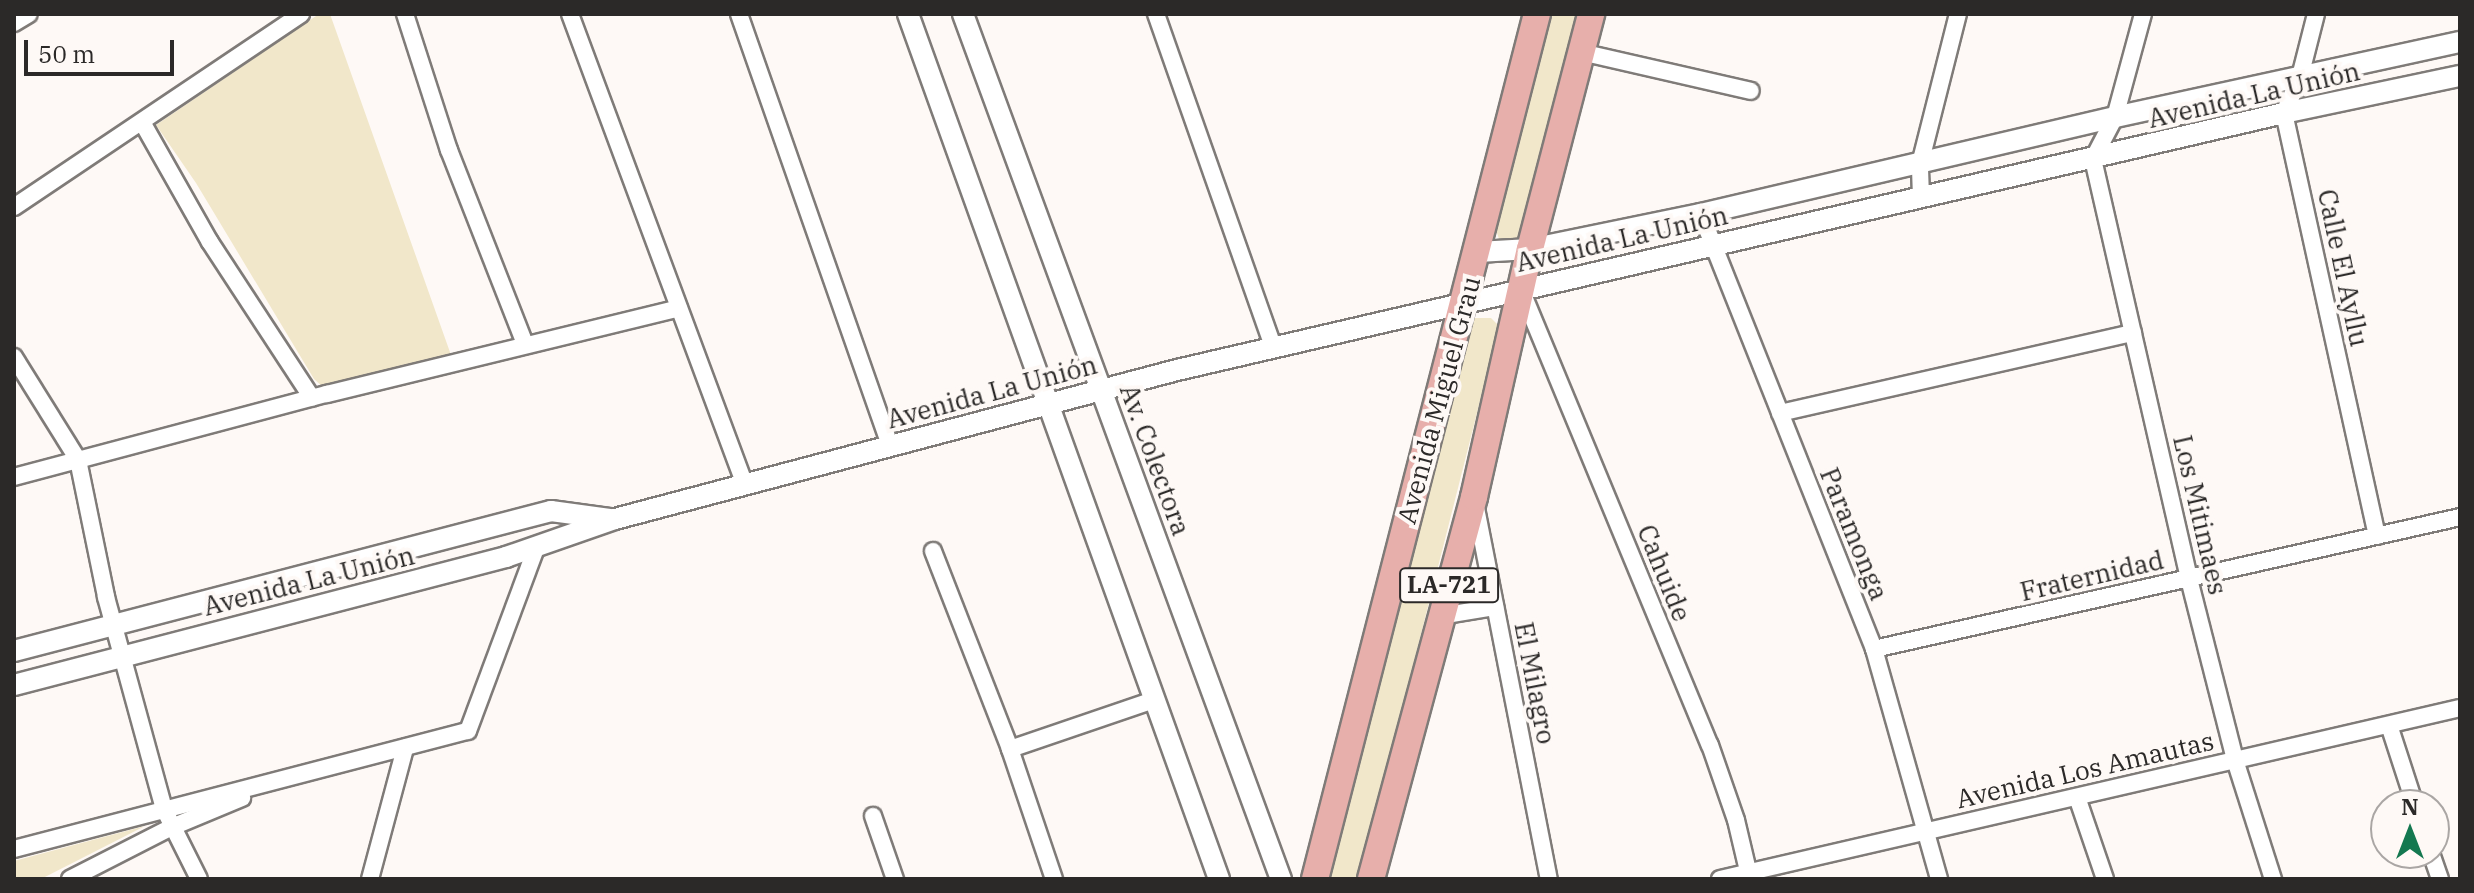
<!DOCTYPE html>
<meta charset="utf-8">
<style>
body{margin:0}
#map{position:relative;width:2474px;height:893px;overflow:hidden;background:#fef9f6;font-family:"IBM Plex Serif",serif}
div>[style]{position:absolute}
.green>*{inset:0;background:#f1e7ca}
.roads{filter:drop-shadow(2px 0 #7f7b78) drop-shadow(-2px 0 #7f7b78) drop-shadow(0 2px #7f7b78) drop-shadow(0 -2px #7f7b78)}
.minor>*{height:16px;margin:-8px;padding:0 8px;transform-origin:8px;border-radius:8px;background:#fff}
.tertiary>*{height:20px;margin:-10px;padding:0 10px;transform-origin:10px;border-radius:10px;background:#fff}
.primary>*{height:26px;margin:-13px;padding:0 13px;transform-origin:13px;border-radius:13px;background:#e7afab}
span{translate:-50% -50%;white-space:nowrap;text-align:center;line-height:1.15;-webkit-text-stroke:8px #fef9f6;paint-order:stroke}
.shield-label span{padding:2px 6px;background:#fef9f6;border:2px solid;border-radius:6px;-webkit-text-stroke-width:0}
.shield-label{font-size:24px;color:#2b2928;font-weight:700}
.street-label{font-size:26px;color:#2b2928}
.frame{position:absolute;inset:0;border:16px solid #2b2928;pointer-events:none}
.north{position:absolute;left:2370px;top:789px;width:80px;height:80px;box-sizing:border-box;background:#fef9f6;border:2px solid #aaa6a4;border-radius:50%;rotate:0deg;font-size:22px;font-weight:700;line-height:32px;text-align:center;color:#2b2928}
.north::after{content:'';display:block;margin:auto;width:28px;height:36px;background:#147850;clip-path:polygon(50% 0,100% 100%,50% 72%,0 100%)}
.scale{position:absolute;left:24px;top:40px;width:150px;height:36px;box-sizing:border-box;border:4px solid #2b2928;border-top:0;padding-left:10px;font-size:24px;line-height:28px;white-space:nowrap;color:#2b2928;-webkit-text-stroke:6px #fef9f6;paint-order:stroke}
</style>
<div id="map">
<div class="green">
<div style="clip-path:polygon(319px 14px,330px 14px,451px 355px,324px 388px,314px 379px,196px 183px,156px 125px)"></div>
<div style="clip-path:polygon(1549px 14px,1586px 14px,1525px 240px,1506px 243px,1499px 239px,1495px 227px)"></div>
<div style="clip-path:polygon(1475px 318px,1491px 318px,1499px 326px,1359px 879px,1328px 879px,1465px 323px)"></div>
<div style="clip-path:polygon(145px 826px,41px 879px,14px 879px,14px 861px)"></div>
</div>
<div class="roads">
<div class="minor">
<div style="left:405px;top:14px;width:143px;rotate:72.1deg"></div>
<div style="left:449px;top:150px;width:208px;rotate:68.6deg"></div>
<div style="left:570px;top:14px;width:502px;rotate:69.62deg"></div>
<div style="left:739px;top:14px;width:457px;rotate:70.7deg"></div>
<div style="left:1156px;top:14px;width:353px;rotate:70.6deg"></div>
<div style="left:2143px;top:14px;width:107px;rotate:105.2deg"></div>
<div style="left:2115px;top:117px;width:47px;rotate:117.6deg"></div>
<div style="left:2093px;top:159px;width:431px;rotate:77.1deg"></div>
<div style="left:2189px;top:579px;width:187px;rotate:75.7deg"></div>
<div style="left:2235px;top:760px;width:125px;rotate:72.3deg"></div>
<div style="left:2316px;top:14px;width:65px;rotate:104.3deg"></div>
<div style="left:2300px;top:77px;width:39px;rotate:114deg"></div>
<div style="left:2284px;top:113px;width:433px;rotate:77.6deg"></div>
<div style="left:14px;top:23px;width:17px;rotate:-31deg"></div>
<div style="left:1581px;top:52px;width:174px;rotate:12.9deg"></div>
<div style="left:142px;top:122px;width:138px;rotate:60.5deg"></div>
<div style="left:210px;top:242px;width:186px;rotate:56.8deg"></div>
<div style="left:1921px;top:197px;width:33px;rotate:-92deg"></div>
<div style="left:1920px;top:164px;width:155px;rotate:-75.8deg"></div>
<div style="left:14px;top:207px;width:346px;rotate:-33.9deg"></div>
<div style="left:1701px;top:214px;width:468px;rotate:68.3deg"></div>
<div style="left:1874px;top:649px;width:239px;rotate:74.2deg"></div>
<div style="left:1522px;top:292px;width:490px;rotate:67.5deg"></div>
<div style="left:1710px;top:745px;width:79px;rotate:70.9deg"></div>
<div style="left:1736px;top:820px;width:61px;rotate:76.7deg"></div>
<div style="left:14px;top:357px;width:121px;rotate:58.1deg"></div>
<div style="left:78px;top:460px;width:140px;rotate:78.4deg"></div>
<div style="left:106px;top:597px;width:220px;rotate:74.7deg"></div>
<div style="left:164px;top:809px;width:78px;rotate:63.4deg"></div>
<div style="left:1780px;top:413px;width:362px;rotate:-12.8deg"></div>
<div style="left:14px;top:477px;width:324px;rotate:-14.9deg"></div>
<div style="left:327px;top:394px;width:362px;rotate:-13.7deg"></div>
<div style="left:1476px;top:508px;width:378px;rotate:78.9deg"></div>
<div style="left:933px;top:551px;width:212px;rotate:68.7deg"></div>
<div style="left:1010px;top:749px;width:137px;rotate:71.3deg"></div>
<div style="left:1440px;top:616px;width:56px;rotate:-9.3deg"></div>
<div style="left:1874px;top:649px;width:601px;rotate:-12.69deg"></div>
<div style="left:2389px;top:725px;width:84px;rotate:72deg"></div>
<div style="left:1010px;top:749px;width:152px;rotate:-18.8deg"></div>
<div style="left:2077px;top:797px;width:87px;rotate:71.1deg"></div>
<div style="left:873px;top:816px;width:67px;rotate:70.8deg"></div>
<div style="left:14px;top:849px;width:469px;rotate:-14.6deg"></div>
<div style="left:468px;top:731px;width:195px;rotate:-69.6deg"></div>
<div style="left:2431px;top:853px;width:28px;rotate:71deg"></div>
<div style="left:70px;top:879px;width:114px;rotate:-27deg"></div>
<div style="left:172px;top:827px;width:76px;rotate:-22.5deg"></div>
<div style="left:370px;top:879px;width:136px;rotate:-75deg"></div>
<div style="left:1720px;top:879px;width:760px;rotate:-13.01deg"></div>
</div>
<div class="tertiary">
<div style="left:908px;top:14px;width:919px;rotate:70.22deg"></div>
<div style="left:963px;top:14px;width:922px;rotate:69.82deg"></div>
<div style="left:1478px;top:252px;width:52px;rotate:-3.3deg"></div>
<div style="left:1530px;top:249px;width:175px;rotate:-11.6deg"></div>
<div style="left:1701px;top:214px;width:425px;rotate:-13.2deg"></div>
<div style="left:2115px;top:117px;width:353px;rotate:-12.3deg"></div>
<div style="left:14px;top:651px;width:555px;rotate:-14.61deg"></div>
<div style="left:551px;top:511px;width:61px;rotate:7.6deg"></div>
<div style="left:14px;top:685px;width:508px;rotate:-14.58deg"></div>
<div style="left:506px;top:557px;width:115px;rotate:-19.2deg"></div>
<div style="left:615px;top:519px;width:581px;rotate:-14.85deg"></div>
<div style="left:1177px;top:370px;width:1136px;rotate:-13.07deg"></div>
<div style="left:2284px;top:113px;width:180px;rotate:-11.9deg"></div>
</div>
<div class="primary">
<div style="left:1315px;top:879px;width:893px;rotate:-75.61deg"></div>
<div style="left:1371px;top:879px;width:396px;rotate:-74.9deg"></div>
<div style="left:1474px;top:497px;width:254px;rotate:-77.3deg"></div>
<div style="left:1530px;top:249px;width:243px;rotate:-75.4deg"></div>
</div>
</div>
<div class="shield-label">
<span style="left:1449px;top:585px">LA-721</span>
</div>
<div class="street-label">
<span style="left:2254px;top:95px;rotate:-13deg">Avenida La Unión</span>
<span style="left:1622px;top:239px;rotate:-13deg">Avenida La Unión</span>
<span style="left:2343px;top:268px;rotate:78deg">Calle El Ayllu</span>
<span style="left:992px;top:392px;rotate:-15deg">Avenida La Unión</span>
<span style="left:1439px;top:400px;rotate:-75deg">Avenida Miguel Grau</span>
<span style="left:1155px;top:460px;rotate:70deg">Av. Colectora</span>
<span style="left:2200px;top:515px;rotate:77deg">Los Mitimaes</span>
<span style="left:1854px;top:534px;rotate:68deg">Paramonga</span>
<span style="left:1664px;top:573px;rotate:68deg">Cahuide</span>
<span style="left:2092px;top:576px;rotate:-13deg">Fraternidad</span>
<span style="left:309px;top:581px;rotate:-14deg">Avenida La Unión</span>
<span style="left:1535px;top:683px;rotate:79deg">El Milagro</span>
<span style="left:2085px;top:770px;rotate:-13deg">Avenida Los Amautas</span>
</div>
<div class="frame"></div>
<div class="north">N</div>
<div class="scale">50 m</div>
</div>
